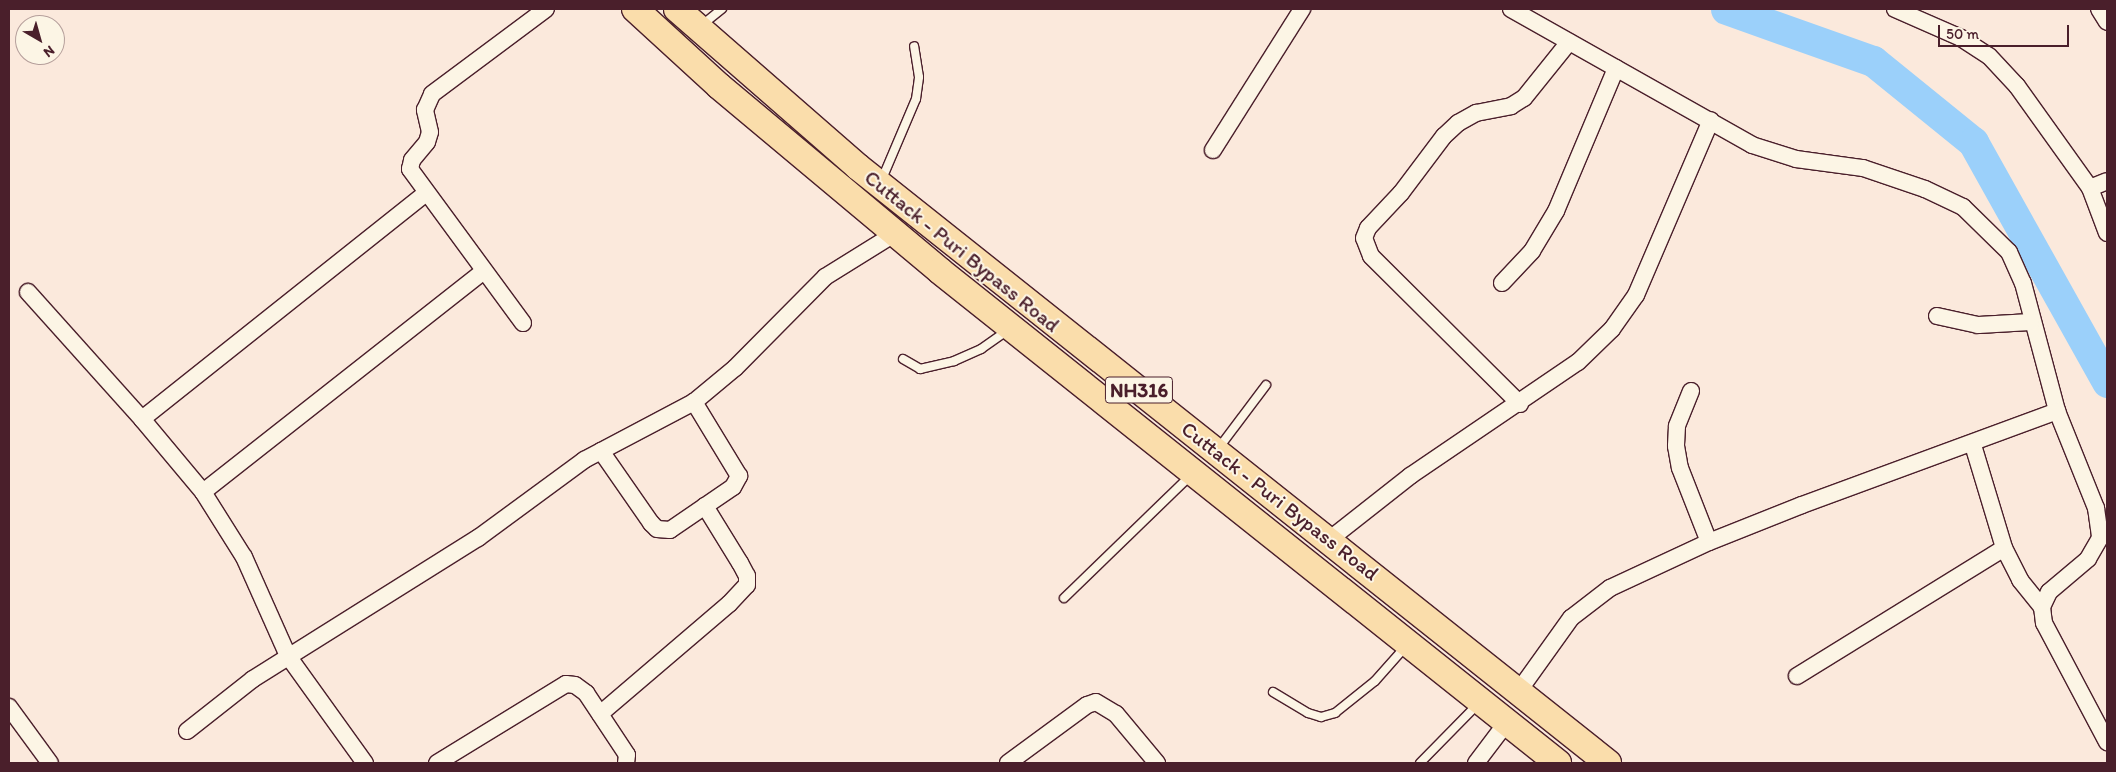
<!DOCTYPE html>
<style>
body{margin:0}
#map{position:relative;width:2116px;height:772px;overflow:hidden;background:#fbe9dc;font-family:Itim,sans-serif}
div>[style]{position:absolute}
.river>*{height:31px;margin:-15.5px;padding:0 15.5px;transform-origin:15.5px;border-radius:15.5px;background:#9bd0fa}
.roads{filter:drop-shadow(1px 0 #4a1f2b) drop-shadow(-1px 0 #4a1f2b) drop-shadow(0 1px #4a1f2b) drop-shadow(0 -1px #4a1f2b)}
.service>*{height:8px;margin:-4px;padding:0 4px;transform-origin:4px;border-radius:4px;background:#fcf5e5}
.minor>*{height:16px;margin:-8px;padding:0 8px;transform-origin:8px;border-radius:8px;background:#fcf5e5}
.trunk>*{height:26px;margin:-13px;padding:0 13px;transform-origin:13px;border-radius:13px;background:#faddab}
span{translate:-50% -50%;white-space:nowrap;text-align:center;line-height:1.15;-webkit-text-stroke:4px #fcf5e5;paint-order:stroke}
.shield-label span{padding:1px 4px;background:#fcf5e5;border:1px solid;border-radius:4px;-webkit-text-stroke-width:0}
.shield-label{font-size:20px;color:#4a1f2b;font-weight:700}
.street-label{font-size:21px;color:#4a1f2b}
.frame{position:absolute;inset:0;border:10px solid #4a1f2b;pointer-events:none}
.north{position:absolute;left:15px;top:15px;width:50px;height:50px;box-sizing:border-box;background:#fcf5e5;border:1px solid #b59f9b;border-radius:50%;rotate:142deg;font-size:14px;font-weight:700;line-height:20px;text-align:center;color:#4a1f2b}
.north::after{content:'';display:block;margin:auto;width:18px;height:22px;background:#4a1f2b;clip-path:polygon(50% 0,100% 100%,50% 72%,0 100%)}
.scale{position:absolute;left:1938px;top:25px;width:131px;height:22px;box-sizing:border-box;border:2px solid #4a1f2b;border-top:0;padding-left:6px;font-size:15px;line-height:18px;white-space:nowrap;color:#4a1f2b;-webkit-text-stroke:4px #fcf5e5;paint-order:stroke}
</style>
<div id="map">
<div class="river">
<div style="left:1726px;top:9px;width:156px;rotate:19.5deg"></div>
<div style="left:1873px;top:61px;width:129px;rotate:39deg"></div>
<div style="left:1973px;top:142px;width:275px;rotate:60.8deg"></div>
</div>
<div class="roads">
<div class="service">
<div style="left:702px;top:25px;width:26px;rotate:-39deg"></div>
<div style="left:882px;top:179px;width:87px;rotate:-67deg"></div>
<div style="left:916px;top:99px;width:22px;rotate:-82deg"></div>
<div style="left:919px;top:77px;width:31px;rotate:-99deg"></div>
<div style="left:903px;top:359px;width:20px;rotate:30deg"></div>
<div style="left:920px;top:369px;width:35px;rotate:-13deg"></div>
<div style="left:954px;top:361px;width:30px;rotate:-24deg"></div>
<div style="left:981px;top:349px;width:33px;rotate:-35deg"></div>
<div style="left:1218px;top:449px;width:80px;rotate:-53.1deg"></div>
<div style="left:1064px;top:598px;width:177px;rotate:-44.1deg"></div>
<div style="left:1273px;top:692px;width:41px;rotate:31deg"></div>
<div style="left:1308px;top:713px;width:14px;rotate:17deg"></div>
<div style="left:1321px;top:717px;width:15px;rotate:-16deg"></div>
<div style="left:1335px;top:713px;width:51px;rotate:-38.7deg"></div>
<div style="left:1375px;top:681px;width:47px;rotate:-48.5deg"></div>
<div style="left:1420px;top:763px;width:83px;rotate:-45.5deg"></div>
</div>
<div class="minor">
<div style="left:1511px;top:9px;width:277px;rotate:29.4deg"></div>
<div style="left:1752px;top:145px;width:46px;rotate:17.7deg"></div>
<div style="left:1796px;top:159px;width:68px;rotate:7.7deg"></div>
<div style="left:1863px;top:168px;width:65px;rotate:18.7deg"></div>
<div style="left:1925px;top:189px;width:42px;rotate:25.3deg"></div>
<div style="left:1963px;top:207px;width:64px;rotate:44.4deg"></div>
<div style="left:2009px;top:252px;width:34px;rotate:66deg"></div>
<div style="left:2023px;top:283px;width:132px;rotate:75.1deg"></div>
<div style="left:2057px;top:411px;width:105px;rotate:68.1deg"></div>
<div style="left:2096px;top:508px;width:30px;rotate:82deg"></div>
<div style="left:2100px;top:538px;width:24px;rotate:120deg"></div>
<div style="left:2088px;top:559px;width:51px;rotate:139.8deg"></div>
<div style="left:2049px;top:592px;width:17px;rotate:115deg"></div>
<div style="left:2042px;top:607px;width:16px;rotate:83deg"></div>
<div style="left:2044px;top:623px;width:135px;rotate:62.1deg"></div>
<div style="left:1895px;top:9px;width:72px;rotate:23.7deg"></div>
<div style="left:1961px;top:38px;width:33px;rotate:33deg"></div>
<div style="left:1989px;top:56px;width:41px;rotate:47deg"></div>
<div style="left:2017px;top:86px;width:125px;rotate:54.4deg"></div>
<div style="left:2090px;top:188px;width:48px;rotate:69.3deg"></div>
<div style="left:2099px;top:9px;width:15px;rotate:58deg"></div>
<div style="left:1213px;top:150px;width:167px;rotate:-57.7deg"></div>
<div style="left:2090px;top:188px;width:18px;rotate:-22deg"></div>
<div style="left:1502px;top:283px;width:44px;rotate:-46.8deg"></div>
<div style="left:1532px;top:251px;width:47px;rotate:-59deg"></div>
<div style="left:1556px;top:211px;width:155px;rotate:-67.2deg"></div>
<div style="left:28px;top:292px;width:171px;rotate:48.1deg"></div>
<div style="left:142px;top:419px;width:95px;rotate:50.1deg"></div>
<div style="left:203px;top:492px;width:77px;rotate:57.8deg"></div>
<div style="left:244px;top:557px;width:108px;rotate:66deg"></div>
<div style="left:288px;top:656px;width:132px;rotate:54.3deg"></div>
<div style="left:1937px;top:316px;width:42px;rotate:12.4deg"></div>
<div style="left:1978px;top:325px;width:53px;rotate:-3.2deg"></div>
<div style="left:523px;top:323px;width:191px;rotate:-126.3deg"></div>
<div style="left:410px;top:169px;width:9px;rotate:-77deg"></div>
<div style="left:412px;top:160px;width:23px;rotate:-50deg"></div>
<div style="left:427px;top:142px;width:10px;rotate:-73deg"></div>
<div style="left:430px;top:132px;width:23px;rotate:-103deg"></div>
<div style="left:425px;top:110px;width:17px;rotate:-66deg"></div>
<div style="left:432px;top:94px;width:142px;rotate:-36.7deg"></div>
<div style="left:1691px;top:391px;width:38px;rotate:112deg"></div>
<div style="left:1677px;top:426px;width:20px;rotate:93deg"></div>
<div style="left:1676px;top:446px;width:22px;rotate:80deg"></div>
<div style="left:1680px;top:468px;width:79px;rotate:68.6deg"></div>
<div style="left:1520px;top:404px;width:210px;rotate:-135.2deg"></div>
<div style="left:1371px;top:256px;width:19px;rotate:-111deg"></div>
<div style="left:1364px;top:238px;width:11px;rotate:-68deg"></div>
<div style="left:1368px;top:228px;width:48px;rotate:-46.7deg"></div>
<div style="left:1401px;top:193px;width:71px;rotate:-53deg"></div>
<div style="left:1444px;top:136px;width:19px;rotate:-43deg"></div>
<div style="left:1458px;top:123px;width:21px;rotate:-29deg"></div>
<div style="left:1476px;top:113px;width:36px;rotate:-11deg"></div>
<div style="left:1511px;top:106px;width:15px;rotate:-32deg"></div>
<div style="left:1524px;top:98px;width:72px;rotate:-51.2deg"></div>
<div style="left:142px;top:419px;width:363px;rotate:-38.5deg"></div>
<div style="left:1973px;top:445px;width:108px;rotate:73.2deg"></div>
<div style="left:2004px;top:548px;width:36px;rotate:63deg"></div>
<div style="left:2020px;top:580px;width:35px;rotate:51deg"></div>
<div style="left:601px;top:451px;width:88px;rotate:55.2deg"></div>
<div style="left:651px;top:523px;width:8px;rotate:45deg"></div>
<div style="left:657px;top:529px;width:13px;rotate:4deg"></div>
<div style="left:670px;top:530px;width:76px;rotate:-34.3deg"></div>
<div style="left:733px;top:487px;width:13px;rotate:-61deg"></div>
<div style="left:739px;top:476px;width:87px;rotate:-121.3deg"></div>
<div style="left:203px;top:492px;width:357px;rotate:-38.2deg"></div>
<div style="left:1330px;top:539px;width:102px;rotate:-38.2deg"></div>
<div style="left:1410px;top:476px;width:203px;rotate:-34.2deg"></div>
<div style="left:1578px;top:362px;width:47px;rotate:-44.1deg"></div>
<div style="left:1612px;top:329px;width:42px;rotate:-54.8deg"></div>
<div style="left:1636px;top:295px;width:190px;rotate:-66.8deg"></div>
<div style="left:1797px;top:676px;width:243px;rotate:-31.7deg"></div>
<div style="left:1518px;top:692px;width:91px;rotate:-54.4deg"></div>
<div style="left:1571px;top:618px;width:49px;rotate:-37.6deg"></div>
<div style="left:1610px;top:588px;width:109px;rotate:-24.9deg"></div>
<div style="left:1709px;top:542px;width:100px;rotate:-21.7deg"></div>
<div style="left:1802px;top:505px;width:272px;rotate:-20.2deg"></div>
<div style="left:9px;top:707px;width:69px;rotate:53.8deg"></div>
<div style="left:600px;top:714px;width:170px;rotate:-40.5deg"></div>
<div style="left:729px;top:604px;width:26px;rotate:-47deg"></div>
<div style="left:747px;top:585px;width:9px;rotate:-90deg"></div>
<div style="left:747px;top:576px;width:15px;rotate:-118deg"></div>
<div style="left:740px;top:563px;width:67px;rotate:-121.6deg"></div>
<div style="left:187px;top:731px;width:84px;rotate:-38.2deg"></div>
<div style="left:253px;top:679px;width:266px;rotate:-32.1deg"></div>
<div style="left:478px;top:538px;width:132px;rotate:-36.3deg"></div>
<div style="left:584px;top:460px;width:124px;rotate:-27.8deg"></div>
<div style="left:694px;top:402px;width:53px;rotate:-39.7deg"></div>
<div style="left:735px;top:368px;width:128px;rotate:-45.3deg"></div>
<div style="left:825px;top:277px;width:81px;rotate:-31.9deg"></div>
<div style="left:437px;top:763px;width:151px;rotate:-31.5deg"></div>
<div style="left:566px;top:684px;width:9px;rotate:6deg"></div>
<div style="left:575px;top:685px;width:14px;rotate:36deg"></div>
<div style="left:586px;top:693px;width:74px;rotate:56.5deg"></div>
<div style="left:627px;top:755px;width:8px;rotate:97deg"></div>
<div style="left:1008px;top:763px;width:98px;rotate:-36.3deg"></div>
<div style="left:1087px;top:705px;width:9px;rotate:-18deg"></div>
<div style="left:1096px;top:702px;width:23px;rotate:31deg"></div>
<div style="left:1116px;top:714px;width:64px;rotate:50.1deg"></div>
<div style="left:1476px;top:763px;width:51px;rotate:-52.9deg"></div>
</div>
<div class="trunk">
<div style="left:635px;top:9px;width:114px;rotate:42.5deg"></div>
<div style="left:719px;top:86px;width:288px;rotate:39.9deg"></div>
<div style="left:940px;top:271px;width:790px;rotate:38.52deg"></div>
<div style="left:677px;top:9px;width:240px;rotate:41.1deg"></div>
<div style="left:858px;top:167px;width:958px;rotate:38.47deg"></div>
</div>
</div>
<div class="shield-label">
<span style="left:1139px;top:390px">NH316</span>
</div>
<div class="street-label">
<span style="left:962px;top:251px;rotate:39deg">Cuttack - Puri Bypass Road</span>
<span style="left:1280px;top:501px;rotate:38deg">Cuttack - Puri Bypass Road</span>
</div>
<div class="frame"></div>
<div class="north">N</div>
<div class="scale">50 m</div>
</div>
